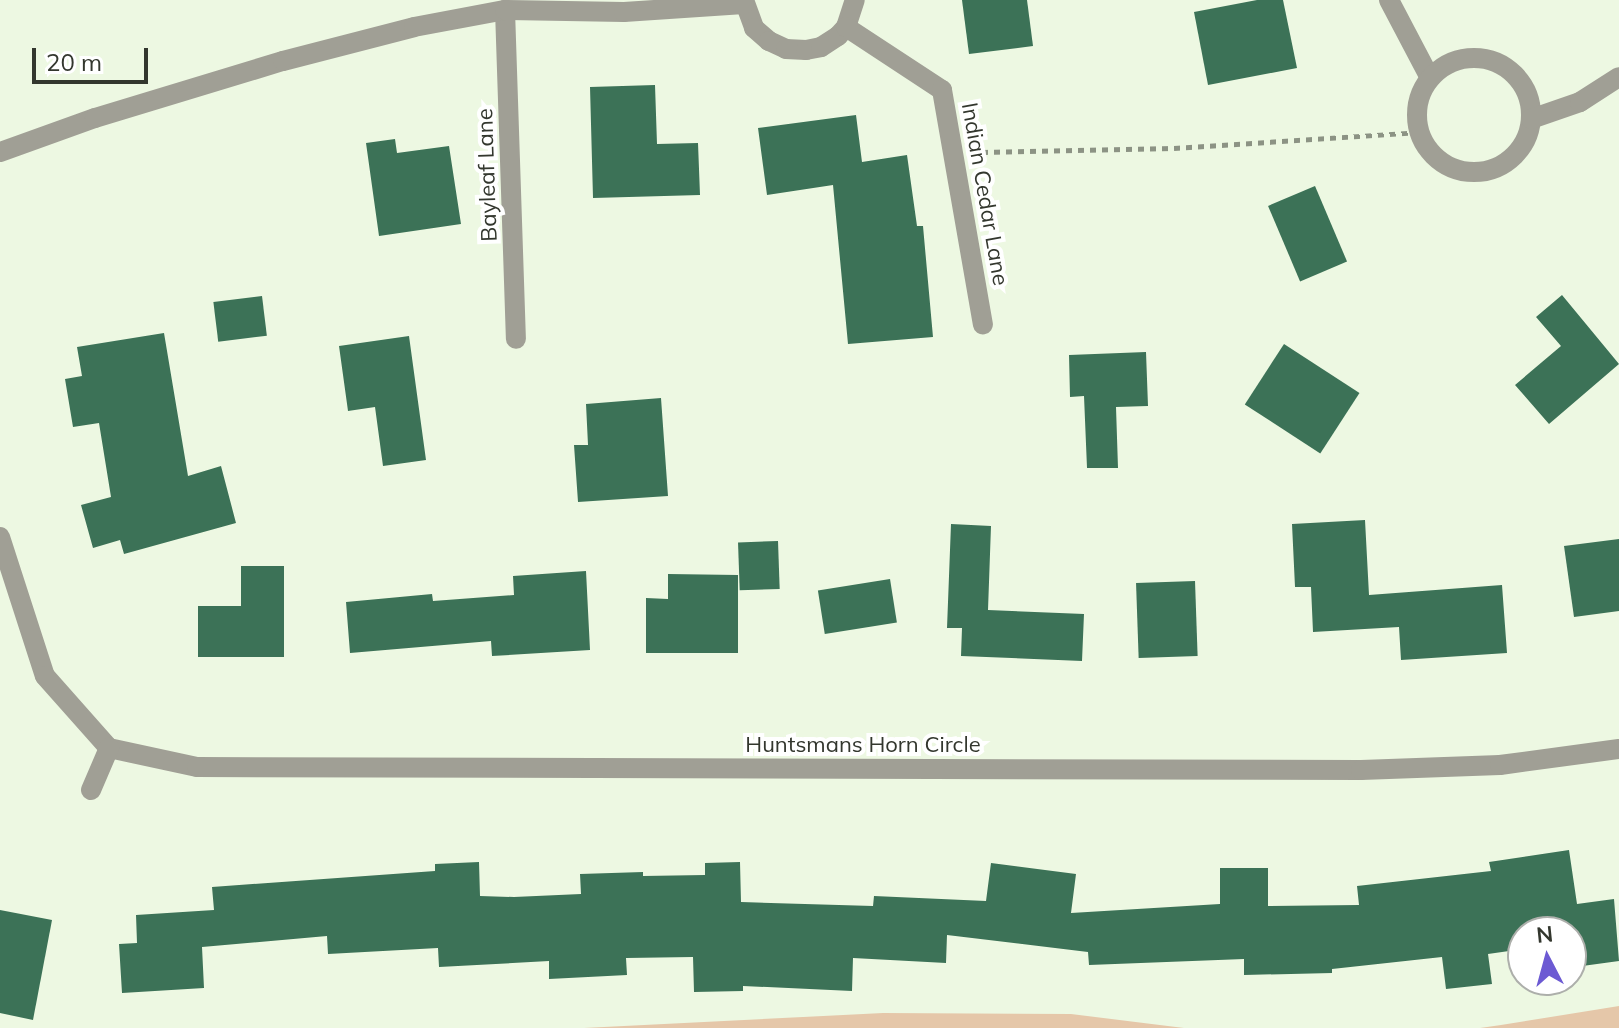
<!DOCTYPE html>
<style>
body{margin:0}
#map{position:relative;width:1619px;height:1028px;overflow:hidden;background:#edf8e2;font-family:Mulish,sans-serif}
div>[style]{position:absolute}
.green>*{inset:0;background:#e5c7a9}
.building>*{inset:0;background:#3c7257;transform-origin:0 0}
.path>*{height:5px;margin-top:-2.5px;transform-origin:0;background:repeating-linear-gradient(90deg,#8c9384 0 6px,transparent 0 12px)}
.minor>*{height:20px;margin:-10px;padding:0 10px;transform-origin:10px;border-radius:10px;background:#a09f95}
.minor>.ring{margin:-10px;padding:0;box-sizing:content-box;background:none;border:20px solid #a09f95;border-radius:50%}
span{translate:-50% -50%;white-space:nowrap;text-align:center;line-height:1.15;-webkit-text-stroke:8px #fff;paint-order:stroke}
.street-label{font-size:22px;color:#33372e}
.north{position:absolute;left:1507px;top:916px;width:80px;height:80px;box-sizing:border-box;background:#fff;border:2px solid #adafab;border-radius:50%;rotate:354deg;font-size:22px;font-weight:700;line-height:32px;text-align:center;color:#33372e}
.north::after{content:'';display:block;margin:auto;width:28px;height:36px;background:#6c5ad3;clip-path:polygon(50% 0,100% 100%,50% 72%,0 100%)}
.scale{position:absolute;left:32px;top:48px;width:116px;height:36px;box-sizing:border-box;border:4px solid #33372e;border-top:0;padding-left:10px;font-size:24px;line-height:28px;white-space:nowrap;color:#33372e;-webkit-text-stroke:6px #fff;paint-order:stroke}
</style>
<div id="map">
<div class="green">
<div style="clip-path:polygon(1619px 1006px,1619px 1028px,1480px 1028px,1501px 1025px)"></div>
<div style="clip-path:polygon(883px 1013px,1071px 1014px,1184px 1028px,584px 1028px)"></div>
</div>
<div class="building">
<div style="clip-path:polygon(962px 0,1027px 0,1033px 46px,969px 54px)"></div>
<div style="clip-path:polygon(1257px 0,1283px 0,1297px 68px,1208px 85px,1194px 12px)"></div>
<div style="clip-path:polygon(655px 85px,657px 144px,698px 143px,700px 195px,593px 198px,590px 87px)"></div>
<div style="clip-path:polygon(856px 115px,862px 162px,907px 155px,917px 226px,923px 226px,933px 337px,848px 344px,833px 185px,767px 195px,758px 128px)"></div>
<div style="clip-path:polygon(395px 139px,397px 153px,449px 146px,461px 224px,379px 236px,366px 143px)"></div>
<div style="left:1315px;top:186px;width:82px;height:51px;rotate:67deg"></div>
<div style="clip-path:polygon(1562px 295px,1619px 364px,1549px 424px,1515px 385px,1561px 346px,1536px 317px)"></div>
<div style="left:262px;top:296px;width:40px;height:49px;rotate:83deg"></div>
<div style="clip-path:polygon(164px 333px,188px 476px,221px 466px,236px 523px,124px 554px,120px 540px,93px 548px,81px 505px,111px 497px,99px 423px,73px 427px,65px 379px,82px 376px,77px 347px)"></div>
<div style="clip-path:polygon(409px 336px,426px 460px,383px 466px,375px 407px,348px 411px,339px 346px)"></div>
<div style="left:1284px;top:344px;width:90px;height:72px;rotate:33deg"></div>
<div style="clip-path:polygon(1146px 352px,1148px 406px,1116px 407px,1118px 468px,1087px 468px,1084px 396px,1070px 397px,1069px 355px)"></div>
<div style="clip-path:polygon(661px 398px,668px 496px,578px 502px,574px 445px,588px 445px,586px 404px)"></div>
<div style="clip-path:polygon(1365px 520px,1369px 595px,1502px 585px,1507px 653px,1401px 660px,1399px 627px,1313px 632px,1311px 587px,1295px 587px,1292px 524px)"></div>
<div style="clip-path:polygon(951px 524px,991px 526px,988px 610px,1084px 614px,1082px 661px,961px 656px,962px 628px,947px 628px)"></div>
<div style="clip-path:polygon(1619px 539px,1619px 611px,1574px 617px,1564px 546px)"></div>
<div style="left:778px;top:541px;width:48px;height:40px;rotate:88deg"></div>
<div style="clip-path:polygon(241px 566px,284px 566px,284px 657px,198px 657px,198px 606px,241px 606px)"></div>
<div style="clip-path:polygon(586px 571px,590px 650px,492px 656px,491px 641px,350px 653px,346px 602px,432px 594px,433px 601px,514px 595px,513px 576px)"></div>
<div style="clip-path:polygon(668px 574px,738px 575px,738px 653px,646px 653px,646px 598px,668px 599px)"></div>
<div style="left:890px;top:579px;width:44px;height:73px;rotate:81deg"></div>
<div style="left:1195px;top:581px;width:75px;height:59px;rotate:88deg"></div>
<div style="clip-path:polygon(1569px 850px,1577px 904px,1614px 899px,1619px 961px,1575px 967px,1571px 932px,1523px 932px,1523px 949px,1488px 954px,1492px 984px,1446px 989px,1442px 957px,1332px 969px,1332px 973px,1244px 975px,1244px 959px,1089px 965px,1088px 952px,947px 935px,946px 963px,853px 958px,852px 991px,743px 986px,743px 991px,694px 992px,693px 957px,626px 958px,627px 975px,549px 979px,549px 961px,439px 967px,438px 948px,328px 954px,327px 936px,202px 947px,204px 988px,122px 993px,119px 944px,137px 943px,136px 915px,214px 910px,212px 887px,435px 871px,435px 864px,479px 862px,480px 896px,514px 897px,581px 894px,580px 874px,643px 872px,643px 876px,705px 875px,705px 863px,740px 862px,741px 902px,873px 906px,874px 896px,986px 901px,991px 863px,1076px 874px,1071px 913px,1220px 904px,1220px 868px,1268px 868px,1268px 906px,1359px 905px,1357px 886px,1491px 871px,1489px 862px)"></div>
<div style="clip-path:polygon(0 910px,52px 920px,33px 1020px,0 1013px)"></div>
</div>
<div class="path">
<div style="left:982px;top:152px;width:192px;rotate:-1.2deg"></div>
<div style="left:1174px;top:148px;width:246px;rotate:-3.7deg"></div>
</div>
<div class="minor">
<div style="left:744px;top:0;width:30px;rotate:70deg"></div>
<div style="left:754px;top:28px;width:20px;rotate:41deg"></div>
<div style="left:769px;top:41px;width:19px;rotate:25deg"></div>
<div style="left:786px;top:49px;width:20px;rotate:3deg"></div>
<div style="left:806px;top:50px;width:15px;rotate:-11deg"></div>
<div style="left:821px;top:47px;width:20px;rotate:-33deg"></div>
<div style="left:838px;top:36px;width:12px;rotate:-48deg"></div>
<div style="left:846px;top:27px;width:28px;rotate:-72deg"></div>
<div style="left:1389px;top:0;width:88px;rotate:62.3deg"></div>
<div style="left:505px;top:10px;width:329px;rotate:88.1deg"></div>
<div style="left:846px;top:27px;width:115px;rotate:33.3deg"></div>
<div style="left:942px;top:90px;width:238px;rotate:80.1deg"></div>
<div class="ring" style="left:1417px;top:58px;width:94px;height:94px"></div>
<div style="left:1531px;top:119px;width:52px;rotate:-19.1deg"></div>
<div style="left:1580px;top:102px;width:46px;rotate:-32.7deg"></div>
<div style="left:0;top:152px;width:101px;rotate:-19.7deg"></div>
<div style="left:95px;top:118px;width:196px;rotate:-16.9deg"></div>
<div style="left:283px;top:61px;width:135px;rotate:-14.5deg"></div>
<div style="left:414px;top:27px;width:93px;rotate:-10.6deg"></div>
<div style="left:505px;top:10px;width:119px;rotate:1deg"></div>
<div style="left:624px;top:12px;width:120px;rotate:-3.8deg"></div>
<div style="left:0;top:537px;width:146px;rotate:72.1deg"></div>
<div style="left:45px;top:676px;width:96px;rotate:48.4deg"></div>
<div style="left:109px;top:748px;width:90px;rotate:12.2deg"></div>
<div style="left:197px;top:767px;width:1164px;rotate:0.15deg"></div>
<div style="left:1361px;top:770px;width:139px;rotate:-2.1deg"></div>
<div style="left:1500px;top:765px;width:120px;rotate:-7.7deg"></div>
<div style="left:91px;top:790px;width:46px;rotate:-66.8deg"></div>
</div>
<div class="street-label">
<span style="left:487px;top:175px;rotate:-92deg">Bayleaf Lane</span>
<span style="left:985px;top:194px;rotate:80deg">Indian Cedar Lane</span>
<span style="left:863px;top:745px">Huntsmans Horn Circle</span>
</div>
<div class="north">N</div>
<div class="scale">20 m</div>
</div>
